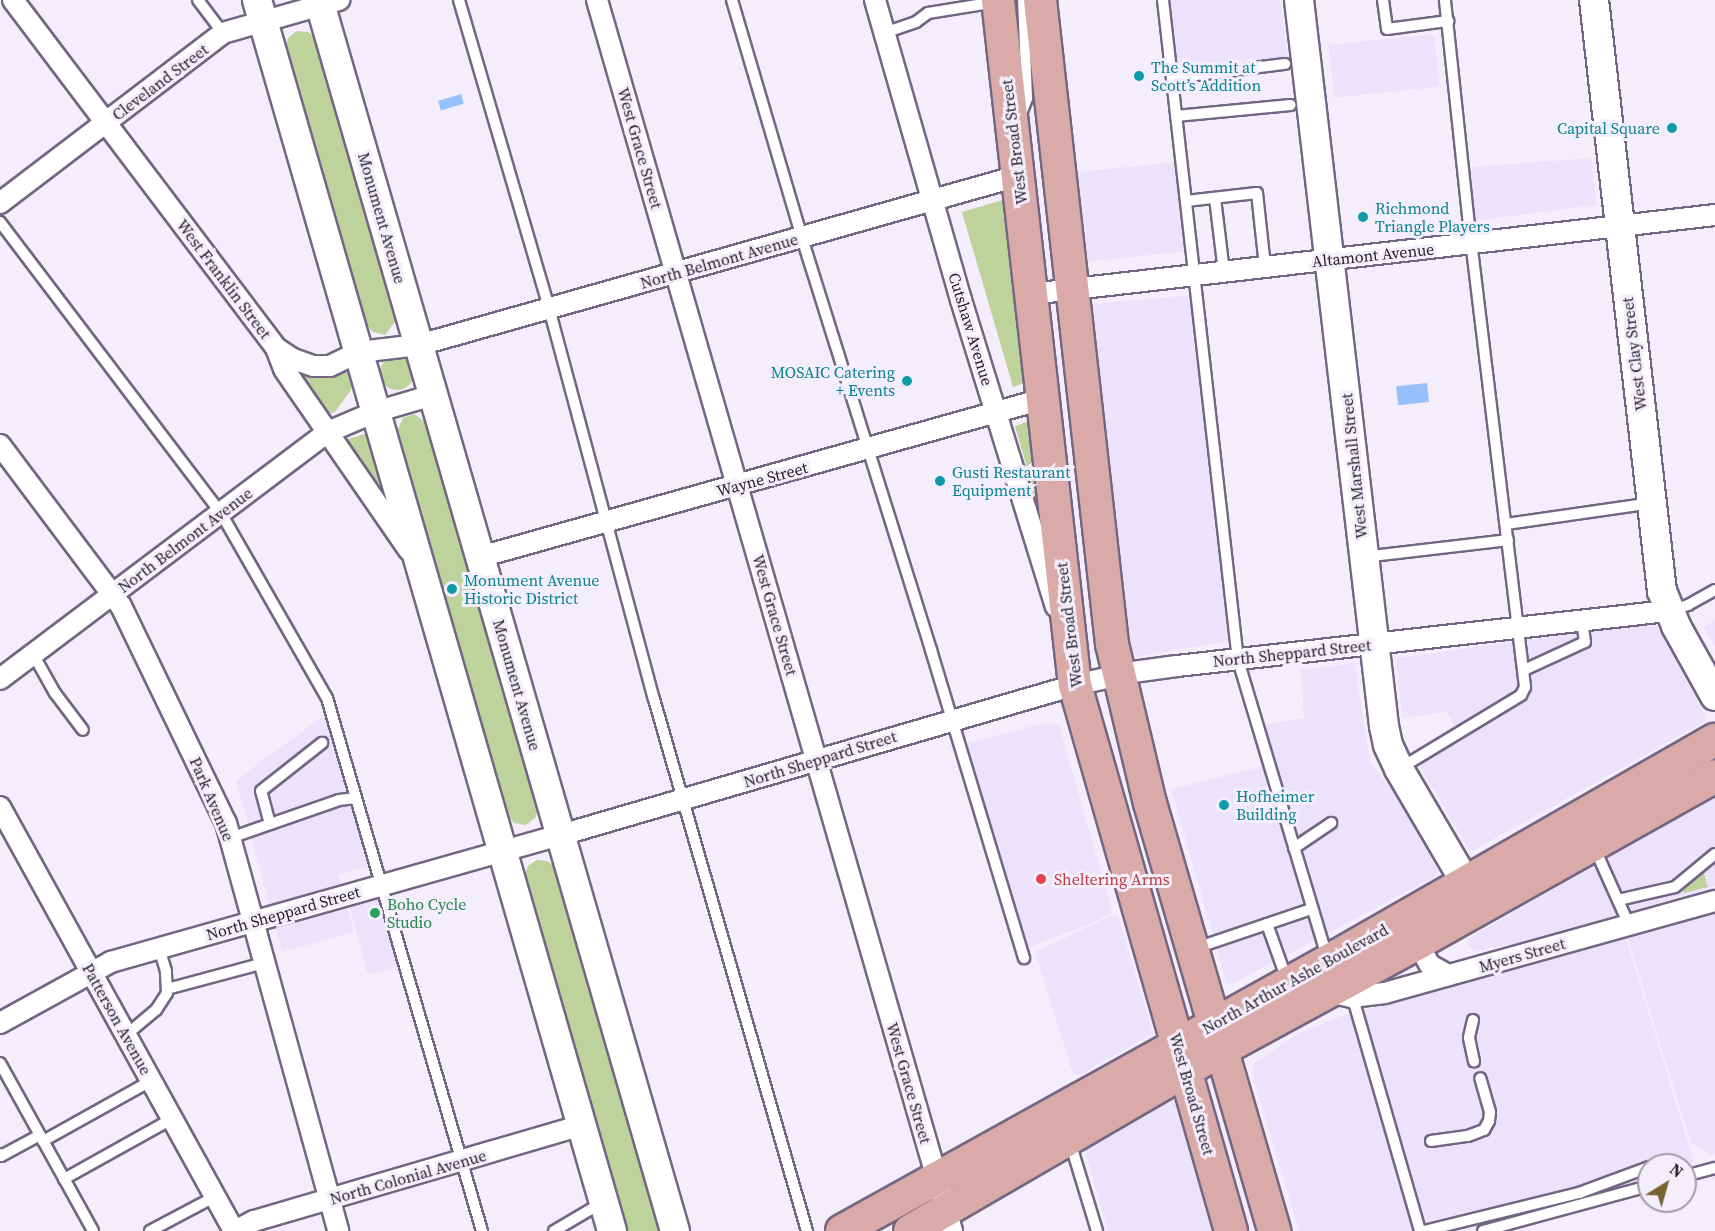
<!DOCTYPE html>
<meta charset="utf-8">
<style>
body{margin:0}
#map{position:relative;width:1715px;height:1231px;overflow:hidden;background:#f4eefc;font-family:"Source Serif 4",serif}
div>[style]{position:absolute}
.built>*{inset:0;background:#ece2fb;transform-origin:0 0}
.green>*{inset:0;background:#bed29c}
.round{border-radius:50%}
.water>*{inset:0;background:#95c0fa;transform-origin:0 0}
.roads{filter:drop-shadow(2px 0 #736683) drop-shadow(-2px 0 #736683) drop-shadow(0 2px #736683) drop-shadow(0 -2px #736683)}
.lane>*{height:10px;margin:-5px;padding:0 5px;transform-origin:5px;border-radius:5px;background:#fff}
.street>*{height:20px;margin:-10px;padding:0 10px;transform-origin:10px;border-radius:10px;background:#fff}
.secondary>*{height:28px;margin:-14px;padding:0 14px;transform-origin:14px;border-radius:14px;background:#fff}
.primary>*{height:32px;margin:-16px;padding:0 16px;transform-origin:16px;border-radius:16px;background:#daaaa9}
.dots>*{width:16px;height:16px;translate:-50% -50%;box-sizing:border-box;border:3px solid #f4eefc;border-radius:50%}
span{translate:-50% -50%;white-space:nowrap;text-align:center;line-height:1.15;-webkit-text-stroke:6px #f4eefc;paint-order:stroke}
.culture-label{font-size:16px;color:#0d838f}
.left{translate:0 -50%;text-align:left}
.right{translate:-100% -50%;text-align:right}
.street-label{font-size:16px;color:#25202c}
.health-label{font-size:16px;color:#be3a42}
.leisure-label{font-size:16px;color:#27864d}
.north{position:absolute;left:1637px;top:1153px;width:60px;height:60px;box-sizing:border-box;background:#f4eefc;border:2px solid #a19ca9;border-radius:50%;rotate:37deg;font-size:16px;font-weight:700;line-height:24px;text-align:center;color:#25202c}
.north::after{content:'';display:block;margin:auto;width:21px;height:27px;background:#796333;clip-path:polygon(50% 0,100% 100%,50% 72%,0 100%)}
</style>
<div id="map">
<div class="built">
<div style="clip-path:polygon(1169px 0,1280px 0,1288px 58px,1178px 73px)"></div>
<div style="left:1434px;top:34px;width:53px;height:106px;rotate:84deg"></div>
<div style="clip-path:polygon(1591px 158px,1597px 205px,1474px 221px,1471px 167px)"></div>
<div style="left:1175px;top:162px;width:90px;height:99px;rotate:84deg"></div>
<div style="clip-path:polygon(1191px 295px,1229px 641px,1138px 656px,1130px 650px,1089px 309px,1091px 304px)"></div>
<div style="clip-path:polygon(1715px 620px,1715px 647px,1704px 627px)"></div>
<div style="clip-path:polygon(1641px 624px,1657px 627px,1706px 717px,1704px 722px,1474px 850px,1469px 850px,1418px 763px,1460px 737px,1447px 712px,1402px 718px,1396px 658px)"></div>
<div style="clip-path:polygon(1355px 663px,1370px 762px,1396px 796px,1438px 871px,1434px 877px,1234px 983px,1227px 984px,1171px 789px,1261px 767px,1251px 727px,1304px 718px,1301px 670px)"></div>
<div style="clip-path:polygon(325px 715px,370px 866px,338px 875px,354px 932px,282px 952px,236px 780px)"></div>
<div style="clip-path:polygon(1045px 723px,1059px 726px,1112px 909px,1109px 915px,1090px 924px,1026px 948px,1022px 946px,967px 743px)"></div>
<div style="clip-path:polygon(1715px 797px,1715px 886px,1542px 938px,1472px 952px,1467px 939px)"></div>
<div style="left:379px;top:897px;width:72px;height:31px;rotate:75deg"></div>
<div style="clip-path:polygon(1715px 913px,1715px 1154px,1711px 1154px,1691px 1144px,1627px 936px,1629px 933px,1660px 925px,1665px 928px)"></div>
<div style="clip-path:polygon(1111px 916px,1118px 916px,1153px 1033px,1081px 1074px,1073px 1074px,1035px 952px)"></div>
<div style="clip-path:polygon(1625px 935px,1694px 1163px,1649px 1165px,1649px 1175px,1606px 1187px,1409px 1231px,1299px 1231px,1252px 1074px,1254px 1063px,1297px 1034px,1339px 1017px)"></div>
<div style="clip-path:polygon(1167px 1097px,1184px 1103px,1222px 1231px,1108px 1231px,1085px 1150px)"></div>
</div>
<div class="green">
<div style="clip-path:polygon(297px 31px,308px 32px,317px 39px,397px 319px,385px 335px,373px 332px,364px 322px,285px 49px,288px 38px)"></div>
<div style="clip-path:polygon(1003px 200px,1024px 383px,1013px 387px,962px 212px)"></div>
<div class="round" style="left:380px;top:356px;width:34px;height:34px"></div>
<div style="clip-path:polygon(348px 372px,352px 383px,351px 390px,335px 412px,328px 414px,302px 379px,306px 376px,321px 378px)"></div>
<div style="clip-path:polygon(414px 414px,428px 424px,538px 804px,536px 817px,526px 825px,514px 823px,506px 813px,396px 433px,403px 418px)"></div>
<div style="clip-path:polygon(1029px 421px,1032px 424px,1042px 510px,1039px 510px,1015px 426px)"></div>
<div style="clip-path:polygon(364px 434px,368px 435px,379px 475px,381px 481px,376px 485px,372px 484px,347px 443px,348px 439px)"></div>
<div style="clip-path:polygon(537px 860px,547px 861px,556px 867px,662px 1231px,627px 1231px,524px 876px,528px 866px)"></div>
<div style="clip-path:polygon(1703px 871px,1708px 887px,1684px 893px,1681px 888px)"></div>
</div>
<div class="water">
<div style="left:461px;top:94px;width:10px;height:24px;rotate:73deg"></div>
<div style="left:1427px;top:383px;width:19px;height:31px;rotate:84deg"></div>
</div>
<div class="roads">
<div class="lane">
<div style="left:198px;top:0;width:41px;rotate:52.9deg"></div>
<div style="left:459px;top:0;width:321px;rotate:73.7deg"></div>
<div style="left:549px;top:308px;width:405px;rotate:75deg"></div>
<div style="left:654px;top:699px;width:554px;rotate:73.96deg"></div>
<div style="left:732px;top:0;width:248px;rotate:73.6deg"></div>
<div style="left:802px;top:238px;width:432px;rotate:72.6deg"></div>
<div style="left:931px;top:650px;width:322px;rotate:73.2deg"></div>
<div style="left:1163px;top:0;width:664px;rotate:83.52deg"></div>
<div style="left:1238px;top:660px;width:310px;rotate:73.3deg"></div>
<div style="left:1383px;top:0;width:29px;rotate:82deg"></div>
<div style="left:1387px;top:29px;width:62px;rotate:-7.5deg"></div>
<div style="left:884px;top:33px;width:34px;rotate:-19deg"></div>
<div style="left:916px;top:22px;width:15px;rotate:-37deg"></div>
<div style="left:928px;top:13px;width:69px;rotate:-9.2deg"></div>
<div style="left:1172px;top:78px;width:114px;rotate:-7.1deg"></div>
<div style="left:1021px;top:114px;width:17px;rotate:-69deg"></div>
<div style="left:1027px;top:98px;width:98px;rotate:-92.3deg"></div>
<div style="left:1176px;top:116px;width:115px;rotate:-5.5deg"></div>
<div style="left:1215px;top:198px;width:75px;rotate:83.1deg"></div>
<div style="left:1186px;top:201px;width:71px;rotate:-6.4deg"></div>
<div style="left:1257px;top:193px;width:74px;rotate:83.8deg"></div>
<div style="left:0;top:222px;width:365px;rotate:52.8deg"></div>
<div style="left:221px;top:513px;width:213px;rotate:60.2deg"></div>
<div style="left:327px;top:698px;width:555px;rotate:73.79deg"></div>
<div style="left:1506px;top:524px;width:148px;rotate:-8.2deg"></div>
<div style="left:1364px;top:557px;width:145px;rotate:-6.7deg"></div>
<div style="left:1672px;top:610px;width:17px;rotate:-17deg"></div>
<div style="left:1688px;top:605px;width:31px;rotate:-29deg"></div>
<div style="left:33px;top:654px;width:45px;rotate:60.6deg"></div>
<div style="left:55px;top:693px;width:46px;rotate:52.9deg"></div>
<div style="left:1524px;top:670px;width:67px;rotate:-24.7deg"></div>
<div style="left:1585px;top:642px;width:22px;rotate:-98deg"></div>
<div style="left:1399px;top:769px;width:143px;rotate:-31.2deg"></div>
<div style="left:1521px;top:695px;width:9px;rotate:-63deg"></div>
<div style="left:1525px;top:687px;width:446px;rotate:-96.9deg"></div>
<div style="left:1471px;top:244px;width:245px;rotate:-96.1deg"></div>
<div style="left:270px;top:824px;width:34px;rotate:-105deg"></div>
<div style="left:261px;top:791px;width:78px;rotate:-38.2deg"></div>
<div style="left:230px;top:838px;width:115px;rotate:-19.2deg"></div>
<div style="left:339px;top:800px;width:17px;rotate:-7deg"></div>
<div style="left:1594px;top:847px;width:85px;rotate:65.8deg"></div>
<div style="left:1294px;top:848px;width:45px;rotate:-34deg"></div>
<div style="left:1618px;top:900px;width:58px;rotate:-12.8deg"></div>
<div style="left:1675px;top:887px;width:52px;rotate:-39.5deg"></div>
<div style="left:1267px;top:924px;width:59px;rotate:70.3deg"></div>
<div style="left:1196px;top:948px;width:121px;rotate:-18.7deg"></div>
<div style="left:167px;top:989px;width:100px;rotate:-15deg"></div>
<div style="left:1352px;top:995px;width:246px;rotate:73.9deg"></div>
<div style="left:1473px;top:1020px;width:18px;rotate:103deg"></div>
<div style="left:1469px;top:1038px;width:24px;rotate:78deg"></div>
<div style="left:126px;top:1035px;width:39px;rotate:-40deg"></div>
<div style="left:156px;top:1010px;width:20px;rotate:-57deg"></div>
<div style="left:167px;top:993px;width:22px;rotate:-93deg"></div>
<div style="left:166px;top:971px;width:24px;rotate:-107deg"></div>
<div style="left:0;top:1063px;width:192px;rotate:61deg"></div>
<div style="left:43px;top:1141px;width:124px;rotate:-29.1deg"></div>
<div style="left:1431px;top:1141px;width:37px;rotate:-8deg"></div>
<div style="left:1468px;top:1136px;width:17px;rotate:-21deg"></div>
<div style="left:1484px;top:1130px;width:10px;rotate:-61deg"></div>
<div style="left:1489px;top:1121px;width:9px;rotate:-84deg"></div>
<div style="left:1490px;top:1112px;width:35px;rotate:-106deg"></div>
<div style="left:1070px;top:1142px;width:93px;rotate:73.1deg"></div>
<div style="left:0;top:1154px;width:2px;rotate:63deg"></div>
<div style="left:1px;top:1156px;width:44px;rotate:-28.3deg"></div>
<div style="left:1685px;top:1176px;width:31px;rotate:-15deg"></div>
<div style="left:64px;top:1179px;width:124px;rotate:-29.1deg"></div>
<div style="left:150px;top:1231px;width:75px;rotate:-27.9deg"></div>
<div style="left:554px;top:1231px;width:57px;rotate:-30.6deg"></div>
<div style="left:1424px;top:1231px;width:160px;rotate:-13.8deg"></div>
<div style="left:1579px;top:1193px;width:75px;rotate:-20.4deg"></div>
<div style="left:1483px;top:1231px;width:172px;rotate:-15.2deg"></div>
</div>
<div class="street">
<div style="left:13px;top:0;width:436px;rotate:52.9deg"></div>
<div style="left:276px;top:348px;width:22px;rotate:69deg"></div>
<div style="left:284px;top:369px;width:220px;rotate:55.4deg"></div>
<div style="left:597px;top:0;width:1281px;rotate:73.91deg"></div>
<div style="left:875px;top:0;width:312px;rotate:74deg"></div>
<div style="left:961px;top:300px;width:321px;rotate:72.8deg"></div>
<div style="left:0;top:203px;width:280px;rotate:-37.3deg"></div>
<div style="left:223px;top:33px;width:121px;rotate:-15.9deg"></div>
<div style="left:1031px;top:294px;width:689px;rotate:-6.59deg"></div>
<div style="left:276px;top:348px;width:20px;rotate:33deg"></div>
<div style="left:293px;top:359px;width:21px;rotate:19deg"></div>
<div style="left:313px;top:366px;width:17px"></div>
<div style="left:330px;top:366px;width:32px;rotate:-26deg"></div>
<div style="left:359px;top:352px;width:60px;rotate:-6.7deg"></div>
<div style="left:419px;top:345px;width:622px;rotate:-15.76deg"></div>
<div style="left:0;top:445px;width:201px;rotate:53.1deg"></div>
<div style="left:121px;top:606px;width:241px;rotate:64.2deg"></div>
<div style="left:226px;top:823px;width:423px;rotate:74.6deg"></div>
<div style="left:480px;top:557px;width:585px;rotate:-15.68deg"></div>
<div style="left:0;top:679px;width:411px;rotate:-37deg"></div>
<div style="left:328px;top:432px;width:51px;rotate:-23.1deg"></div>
<div style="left:375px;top:412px;width:60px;rotate:-16.3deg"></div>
<div style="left:0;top:807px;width:484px;rotate:61.1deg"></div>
<div style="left:1412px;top:933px;width:37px;rotate:61deg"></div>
<div style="left:1430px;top:965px;width:21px;rotate:29deg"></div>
<div style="left:1328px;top:992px;width:25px;rotate:12deg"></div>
<div style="left:1352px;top:997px;width:33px;rotate:-7deg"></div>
<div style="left:1385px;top:993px;width:343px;rotate:-15.6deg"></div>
<div style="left:0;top:1023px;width:127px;rotate:-28.8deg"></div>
<div style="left:111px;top:962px;width:468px;rotate:-15.8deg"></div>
<div style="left:561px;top:835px;width:535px;rotate:-16.27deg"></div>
<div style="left:1075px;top:685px;width:59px;rotate:-12.6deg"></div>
<div style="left:1133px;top:672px;width:44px;rotate:-7.8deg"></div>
<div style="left:1177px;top:666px;width:494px;rotate:-6.4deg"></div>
<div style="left:235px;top:1231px;width:21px;rotate:-28deg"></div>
<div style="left:254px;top:1221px;width:342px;rotate:-16.3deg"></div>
</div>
<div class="secondary">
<div style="left:257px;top:0;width:1281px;rotate:73.91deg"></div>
<div style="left:319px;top:0;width:1281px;rotate:73.87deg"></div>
<div style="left:1299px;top:0;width:731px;rotate:83.32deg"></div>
<div style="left:1384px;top:726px;width:19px;rotate:78deg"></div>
<div style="left:1388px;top:745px;width:26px;rotate:65deg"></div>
<div style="left:1399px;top:769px;width:154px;rotate:59.6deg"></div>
<div style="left:1594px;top:0;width:595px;rotate:83.44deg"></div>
<div style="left:1662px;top:591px;width:38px;rotate:68deg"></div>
<div style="left:1676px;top:626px;width:80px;rotate:60.9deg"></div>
</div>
<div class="primary">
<div style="left:998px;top:0;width:689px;rotate:83.59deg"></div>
<div style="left:1075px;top:685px;width:568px;rotate:74.05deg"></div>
<div style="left:1040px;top:0;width:648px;rotate:83.62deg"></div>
<div style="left:1112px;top:644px;width:163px;rotate:76.6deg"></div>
<div style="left:1150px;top:803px;width:446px;rotate:73.8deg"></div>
<div style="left:842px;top:1231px;width:568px;rotate:-29.04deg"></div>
<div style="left:1339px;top:955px;width:433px;rotate:-29.8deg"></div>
<div style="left:910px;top:1231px;width:360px;rotate:-30.2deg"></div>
<div style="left:1221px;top:1050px;width:224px;rotate:-28.5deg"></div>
<div style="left:1418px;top:943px;width:341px;rotate:-29.3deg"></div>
</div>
</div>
<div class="dots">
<div style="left:1139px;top:76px;background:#0f9aa8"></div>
<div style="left:1672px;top:128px;background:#0f9aa8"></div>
<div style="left:1363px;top:217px;background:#0f9aa8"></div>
<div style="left:907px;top:381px;background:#0f9aa8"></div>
<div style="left:940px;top:481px;background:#0f9aa8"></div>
<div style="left:452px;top:589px;background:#0f9aa8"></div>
<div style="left:1224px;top:805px;background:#0f9aa8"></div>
<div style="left:1041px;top:879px;background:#e0444e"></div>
<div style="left:375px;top:913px;background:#2e9e5b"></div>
</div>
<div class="culture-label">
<span class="left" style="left:1151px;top:76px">The Summit at<br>Scott’s Addition</span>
<span class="right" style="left:1660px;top:128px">Capital Square</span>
<span class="left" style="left:1375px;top:217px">Richmond<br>Triangle Players</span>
<span class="right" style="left:895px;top:381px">MOSAIC Catering<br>+ Events</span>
<span class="left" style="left:952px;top:481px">Gusti Restaurant<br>Equipment</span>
<span class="left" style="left:464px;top:589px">Monument Avenue<br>Historic District</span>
<span class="left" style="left:1236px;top:805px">Hofheimer<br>Building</span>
</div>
<div class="street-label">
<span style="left:160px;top:82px;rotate:-37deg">Cleveland Street</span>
<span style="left:1014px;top:142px;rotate:-97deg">West Broad Street</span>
<span style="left:640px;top:148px;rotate:74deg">West Grace Street</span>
<span style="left:382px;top:218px;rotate:74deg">Monument Avenue</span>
<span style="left:1373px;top:255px;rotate:-6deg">Altamont Avenue</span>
<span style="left:719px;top:261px;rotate:-16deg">North Belmont Avenue</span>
<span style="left:224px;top:279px;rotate:53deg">West Franklin Street</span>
<span style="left:971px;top:329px;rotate:73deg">Cutshaw Avenue</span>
<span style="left:1634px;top:354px;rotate:-97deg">West Clay Street</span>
<span style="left:1354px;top:466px;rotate:-96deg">West Marshall Street</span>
<span style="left:762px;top:479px;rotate:-15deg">Wayne Street</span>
<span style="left:185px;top:540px;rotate:-37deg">North Belmont Avenue</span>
<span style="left:775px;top:615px;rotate:74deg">West Grace Street</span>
<span style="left:1069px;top:625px;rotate:-97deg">West Broad Street</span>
<span style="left:1292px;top:653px;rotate:-6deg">North Sheppard Street</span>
<span style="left:517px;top:685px;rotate:74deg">Monument Avenue</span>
<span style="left:820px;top:759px;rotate:-17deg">North Sheppard Street</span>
<span style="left:212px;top:799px;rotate:67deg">Park Avenue</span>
<span style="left:283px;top:913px;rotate:-16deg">North Sheppard Street</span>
<span style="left:1522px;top:955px;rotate:-16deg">Myers Street</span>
<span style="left:1295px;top:979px;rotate:-29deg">North Arthur Ashe Boulevard</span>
<span style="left:117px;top:1019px;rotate:61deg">Patterson Avenue</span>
<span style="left:909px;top:1083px;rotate:74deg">West Grace Street</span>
<span style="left:1192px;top:1094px;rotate:74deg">West Broad Street</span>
<span style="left:408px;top:1177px;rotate:-16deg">North Colonial Avenue</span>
</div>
<div class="health-label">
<span class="left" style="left:1054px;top:879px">Sheltering Arms</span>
</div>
<div class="leisure-label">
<span class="left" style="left:387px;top:913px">Boho Cycle<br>Studio</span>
</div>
<div class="north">N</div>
</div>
